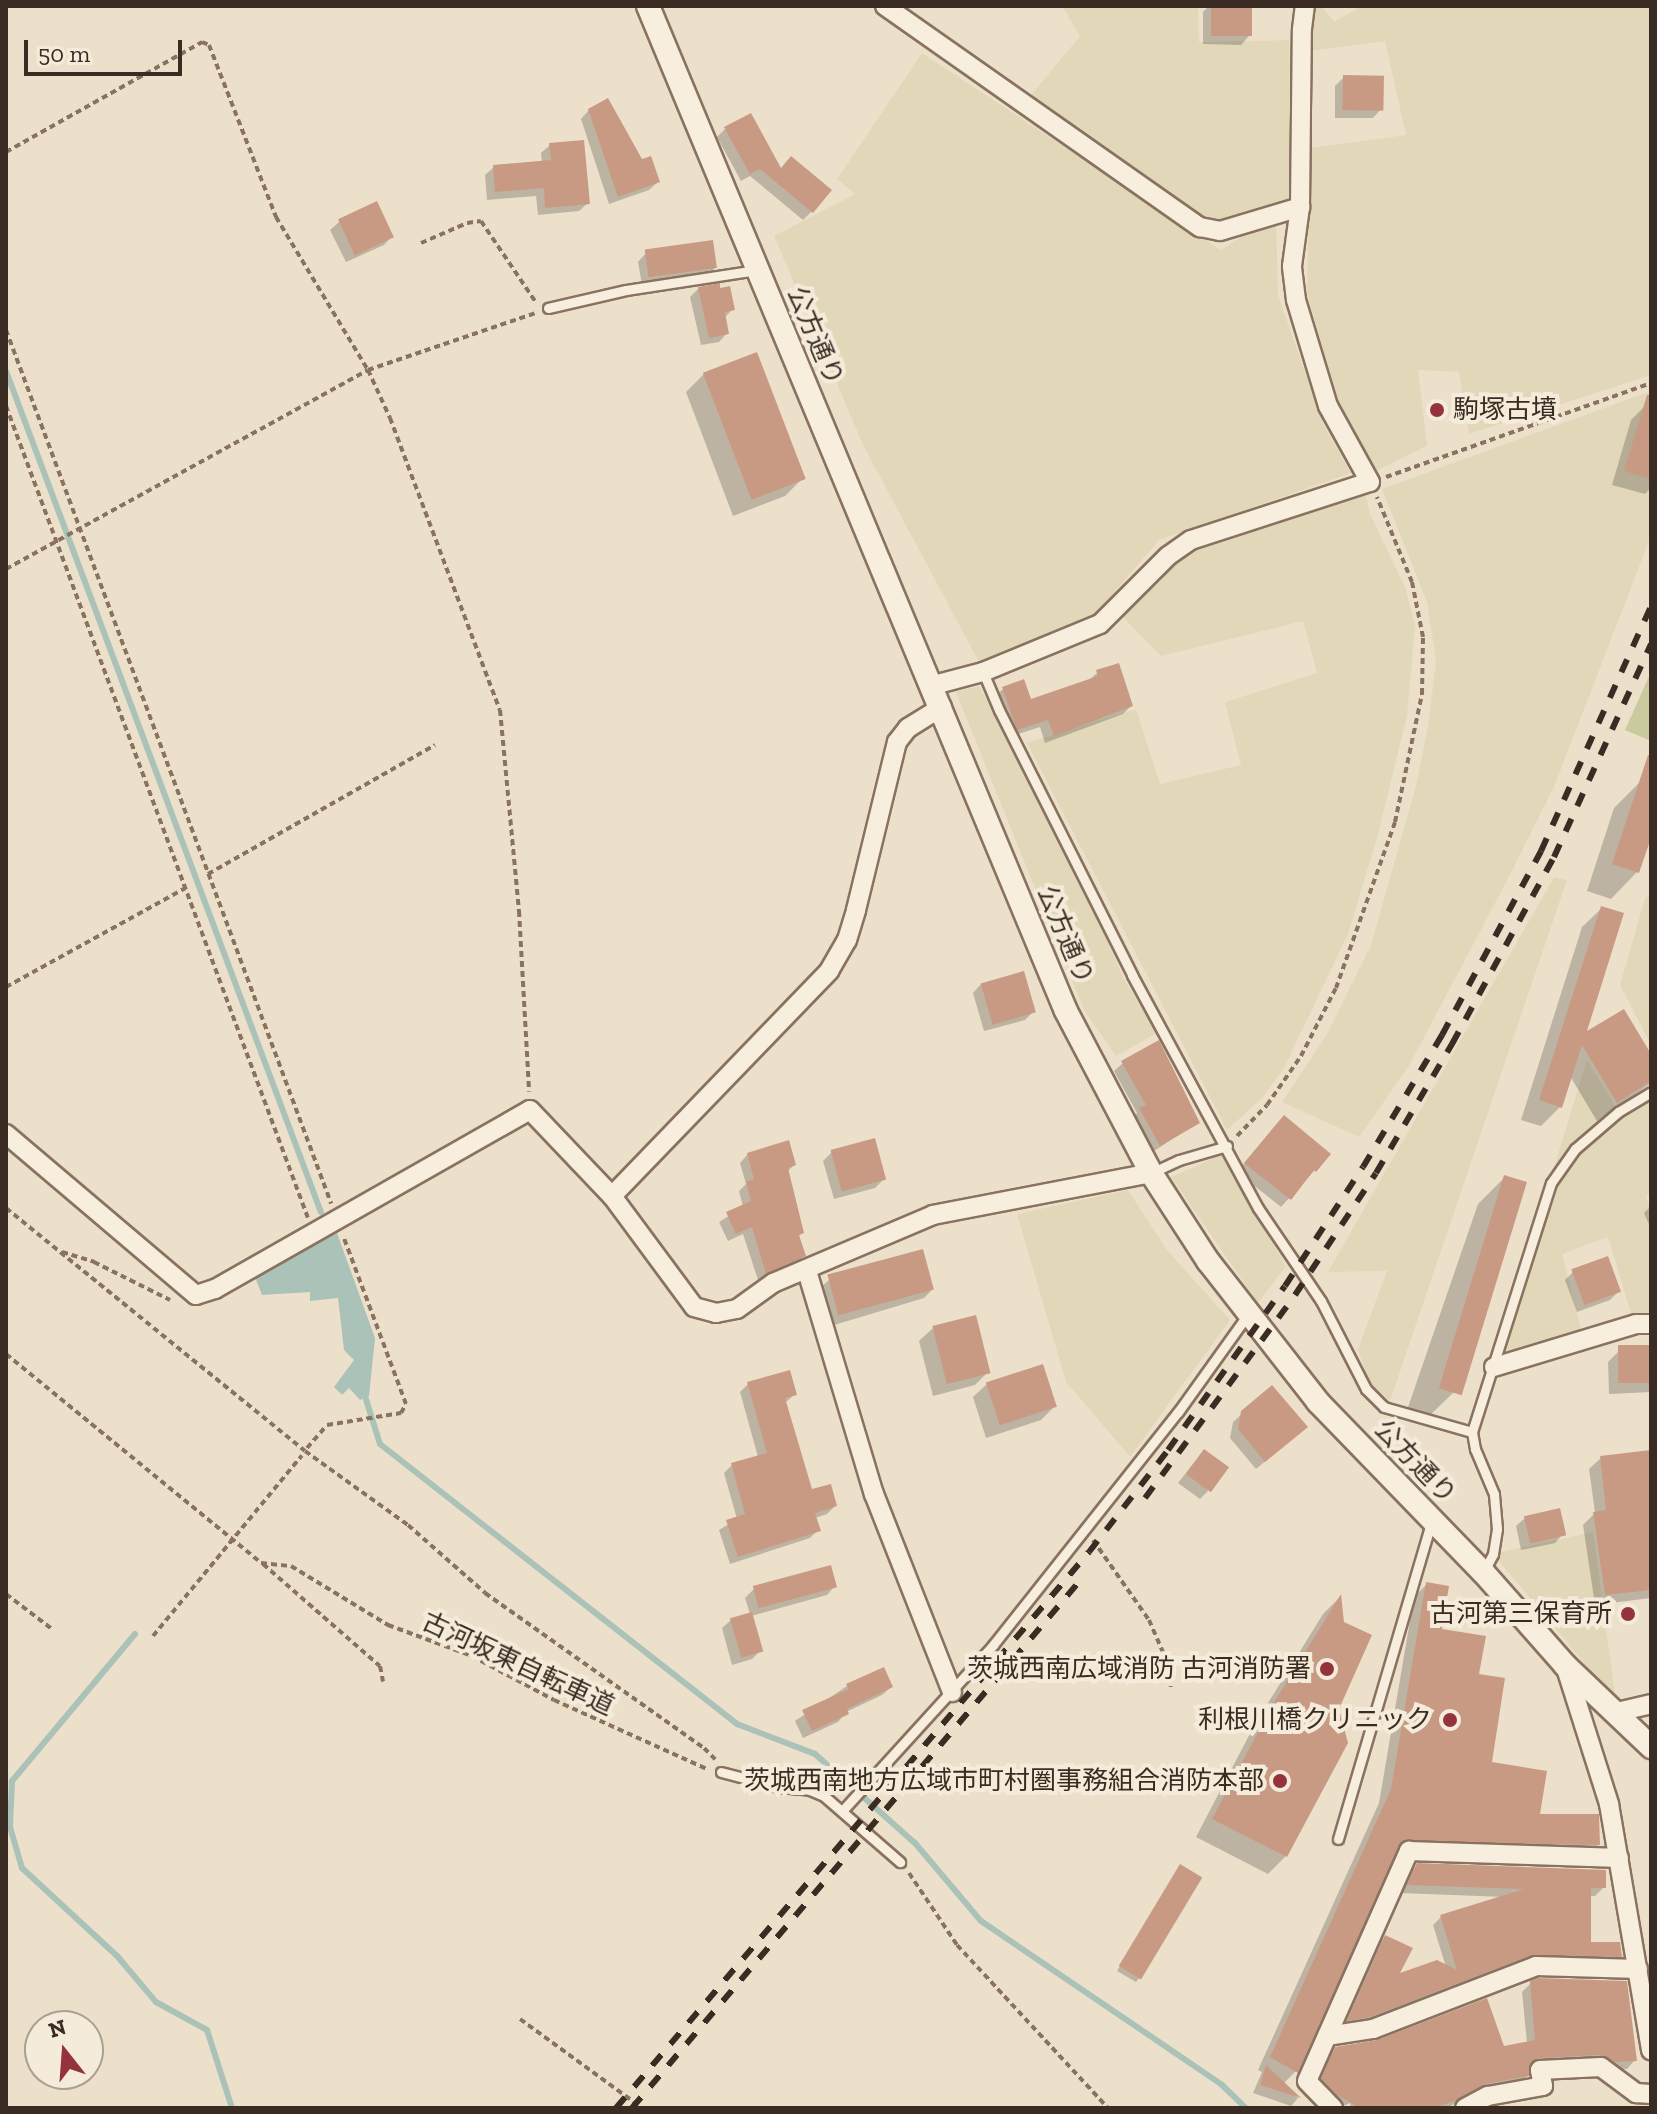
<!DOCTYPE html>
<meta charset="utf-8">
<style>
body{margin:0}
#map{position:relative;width:1657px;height:2114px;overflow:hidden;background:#ede0cb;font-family:"Zilla Slab","Noto Sans JP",serif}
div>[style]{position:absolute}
.farmland>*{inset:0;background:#e2d8b9}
.green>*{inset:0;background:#c9cb9f}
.water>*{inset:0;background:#abc2b9}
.shadow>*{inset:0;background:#0003}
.stream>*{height:6px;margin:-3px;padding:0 3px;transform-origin:3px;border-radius:3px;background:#abc2b9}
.building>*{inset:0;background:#c89a83;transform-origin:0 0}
.path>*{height:4px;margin-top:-2px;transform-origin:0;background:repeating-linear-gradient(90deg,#897260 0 6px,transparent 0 10px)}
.roads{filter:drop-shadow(2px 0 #897260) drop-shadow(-2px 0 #897260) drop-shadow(0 2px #897260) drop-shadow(0 -2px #897260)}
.service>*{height:9px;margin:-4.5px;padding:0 4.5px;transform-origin:4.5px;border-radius:4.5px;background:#f7eede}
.minor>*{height:18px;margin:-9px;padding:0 9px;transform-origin:9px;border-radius:9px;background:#f7eede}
.tertiary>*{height:22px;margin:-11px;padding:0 11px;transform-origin:11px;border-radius:11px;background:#f7eede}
.rail>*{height:6px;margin-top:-3px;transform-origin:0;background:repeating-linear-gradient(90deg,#3a2c22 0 14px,transparent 0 28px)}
.dots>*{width:22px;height:22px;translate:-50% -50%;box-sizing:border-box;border:4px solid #f4ebda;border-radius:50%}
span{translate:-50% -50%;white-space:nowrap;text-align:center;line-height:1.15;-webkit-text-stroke:8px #f4ebda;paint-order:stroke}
.street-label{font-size:26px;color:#3a2c22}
.poi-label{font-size:26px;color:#3a2c22}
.left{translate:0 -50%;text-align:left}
.right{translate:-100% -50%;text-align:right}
.frame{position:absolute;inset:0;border:8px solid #3a2c22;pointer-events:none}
.north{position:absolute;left:24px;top:2010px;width:80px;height:80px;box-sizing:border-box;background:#f4ebda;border:2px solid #aa9f90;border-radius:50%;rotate:343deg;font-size:22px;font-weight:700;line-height:32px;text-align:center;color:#3a2c22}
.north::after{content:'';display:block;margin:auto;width:28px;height:36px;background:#94333c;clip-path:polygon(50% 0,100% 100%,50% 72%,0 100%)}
.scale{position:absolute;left:24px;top:40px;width:158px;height:36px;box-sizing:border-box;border:4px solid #3a2c22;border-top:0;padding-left:10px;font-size:24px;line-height:28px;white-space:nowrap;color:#3a2c22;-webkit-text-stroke:6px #f4ebda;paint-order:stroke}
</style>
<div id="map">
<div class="farmland">
<div style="clip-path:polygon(1062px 6px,1198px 6px,1199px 42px,1289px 40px,1292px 200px,1216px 220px,1203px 216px,1031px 95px,1080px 36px)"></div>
<div style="clip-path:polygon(1312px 6px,1321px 6px,1334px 21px,1363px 6px,1651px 6px,1651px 375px,1469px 434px,1459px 372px,1418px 370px,1427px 446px,1376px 471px,1339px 407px,1307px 293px,1310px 148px,1406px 135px,1385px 41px,1302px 52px)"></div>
<div style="clip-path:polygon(922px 53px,1221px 250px,1276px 214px,1278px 295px,1324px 426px,1351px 473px,1159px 540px,1094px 616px,979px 662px,863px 445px,774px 236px,855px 194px,837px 179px)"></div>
<div style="clip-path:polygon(1651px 391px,1651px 536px,1554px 787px,1512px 871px,1409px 1066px,1359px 1137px,1282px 1102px,1327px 1034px,1371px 945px,1416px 786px,1428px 726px,1436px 661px,1427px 602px,1382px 489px)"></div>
<div style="clip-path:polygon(1365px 492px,1370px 514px,1405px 587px,1415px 626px,1407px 716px,1377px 838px,1348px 934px,1284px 1068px,1264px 1096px,1227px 1130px,1027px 743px,1136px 709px,1160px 784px,1241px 765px,1225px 702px,1317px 673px,1303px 621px,1161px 656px,1121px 615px,1161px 581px,1191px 540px)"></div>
<div style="clip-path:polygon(979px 686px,1044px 800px,1125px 981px,1157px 1033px,1116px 1056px,1084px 1010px,956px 692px)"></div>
<div style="clip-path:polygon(1554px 877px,1567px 880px,1390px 1401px,1369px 1382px,1358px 1349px,1387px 1271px,1328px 1272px)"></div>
<div style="clip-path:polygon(1651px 895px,1651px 1045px,1620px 985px,1645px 898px)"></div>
<div style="clip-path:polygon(1587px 1060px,1618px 1111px,1651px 1092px,1651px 1193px,1646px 1196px,1651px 1210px,1651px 1317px,1632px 1317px,1608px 1237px,1562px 1254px,1582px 1333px,1495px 1359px)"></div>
<div style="clip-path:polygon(1221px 1155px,1286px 1266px,1258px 1303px,1171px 1177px)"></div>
<div style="clip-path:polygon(1128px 1190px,1167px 1250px,1230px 1320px,1130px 1457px,1066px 1382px,1017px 1214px)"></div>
<div style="clip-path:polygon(1593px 1532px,1616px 1701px,1493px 1554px)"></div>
</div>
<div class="green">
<div style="clip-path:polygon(1651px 672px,1651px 741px,1625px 730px)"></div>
</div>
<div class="water">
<div style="clip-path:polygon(337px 1233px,375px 1338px,369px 1396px,360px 1400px,349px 1388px,342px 1395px,334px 1387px,354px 1360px,344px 1350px,338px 1298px,310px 1301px,310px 1292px,262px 1295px,255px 1277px)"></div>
</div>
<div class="shadow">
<div style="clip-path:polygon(1209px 6px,1250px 6px,1249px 36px,1241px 45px,1203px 44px,1203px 12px)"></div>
<div style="clip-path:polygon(1344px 77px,1381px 109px,1373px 118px,1335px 118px,1335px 86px)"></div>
<div style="clip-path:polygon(589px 110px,658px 182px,649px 190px,609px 204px,581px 119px)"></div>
<div style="clip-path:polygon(725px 129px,780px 171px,812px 211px,803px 220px,750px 176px,741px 181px,717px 137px)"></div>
<div style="clip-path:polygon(550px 145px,588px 203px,579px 211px,538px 215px,536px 196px,487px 200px,485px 175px,494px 167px,542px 163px,541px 153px)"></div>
<div style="clip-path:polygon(339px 222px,392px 236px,384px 245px,346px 262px,330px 230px)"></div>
<div style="clip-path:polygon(646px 253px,715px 268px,707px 276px,642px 285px,638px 262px)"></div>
<div style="clip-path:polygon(699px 288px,733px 309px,724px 318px,727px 333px,719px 342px,701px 345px,690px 297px)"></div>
<div style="clip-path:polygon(704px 374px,803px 478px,785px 496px,733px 516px,686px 392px)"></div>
<div style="clip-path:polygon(1644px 407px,1651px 409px,1651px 488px,1645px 494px,1612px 485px,1631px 420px)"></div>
<div style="clip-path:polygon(1098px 672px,1131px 706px,1123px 714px,1045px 743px,1040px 727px,1009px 737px,994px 697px,1003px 689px,1029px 701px,1088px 681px)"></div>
<div style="clip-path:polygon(1641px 781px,1651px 784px,1651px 831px,1637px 872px,1611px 899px,1587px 891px,1614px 808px)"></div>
<div style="clip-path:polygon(1602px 908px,1584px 1036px,1651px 1058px,1651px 1083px,1597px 1121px,1570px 1076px,1560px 1107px,1541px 1126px,1521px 1120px,1582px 927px)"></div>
<div style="clip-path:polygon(981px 984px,1034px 1011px,1025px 1020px,984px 1031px,973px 993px)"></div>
<div style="clip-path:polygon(1123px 1063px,1197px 1123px,1151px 1153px,1132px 1118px,1137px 1113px,1114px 1071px)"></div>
<div style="clip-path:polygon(1275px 1126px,1315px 1170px,1281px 1207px,1237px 1172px)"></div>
<div style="clip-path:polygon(832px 1152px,884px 1179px,875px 1188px,834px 1199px,823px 1161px)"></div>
<div style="clip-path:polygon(748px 1154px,794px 1165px,787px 1172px,802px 1233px,798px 1237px,804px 1255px,795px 1264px,758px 1280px,743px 1234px,728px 1241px,719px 1222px,743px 1207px,739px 1191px,746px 1184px,740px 1163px)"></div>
<div style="clip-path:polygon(1505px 1177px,1453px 1393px,1426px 1419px,1406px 1413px,1478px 1204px)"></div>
<div style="clip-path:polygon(1651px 1206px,1651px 1229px,1644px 1213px)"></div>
<div style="clip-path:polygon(1573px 1272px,1619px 1291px,1610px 1300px,1577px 1312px,1565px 1280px)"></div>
<div style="clip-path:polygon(829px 1280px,932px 1290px,924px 1298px,831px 1326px,820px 1288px)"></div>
<div style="clip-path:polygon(933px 1328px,988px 1372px,975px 1385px,933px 1396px,919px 1341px)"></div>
<div style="clip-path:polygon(1651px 1350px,1651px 1392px,1609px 1394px,1608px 1362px,1619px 1351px)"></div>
<div style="clip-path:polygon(748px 1384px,795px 1394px,785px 1403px,811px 1492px,835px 1506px,827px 1514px,815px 1518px,818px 1530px,810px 1538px,730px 1564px,719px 1530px,737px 1519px,724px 1473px,732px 1465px,758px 1457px,740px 1392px)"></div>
<div style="clip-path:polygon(987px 1384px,1054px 1407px,1041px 1420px,986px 1438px,973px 1397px)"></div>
<div style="clip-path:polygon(1243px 1413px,1297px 1435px,1256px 1469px,1230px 1438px,1233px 1422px)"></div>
<div style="clip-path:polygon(1651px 1452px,1651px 1598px,1595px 1605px,1583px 1525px,1595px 1513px,1589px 1469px,1601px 1458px)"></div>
<div style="clip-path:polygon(1196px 1460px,1208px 1491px,1200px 1499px,1178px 1483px)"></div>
<div style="clip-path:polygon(1525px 1518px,1563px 1534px,1555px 1543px,1521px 1550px,1516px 1526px)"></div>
<div style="clip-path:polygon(1427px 1584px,1440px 1631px,1477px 1675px,1490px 1764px,1538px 1816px,1598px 1845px,1585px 1857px,1394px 1854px,1296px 2071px,1283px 2084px,1298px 2098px,1291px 2106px,1253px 2093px,1262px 2072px,1258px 2070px,1379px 1803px,1414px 1597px)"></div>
<div style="clip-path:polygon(835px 1586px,827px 1595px,751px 1616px,761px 1650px,752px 1659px,732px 1665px,722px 1628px,731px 1620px,750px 1614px,745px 1598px,754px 1589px)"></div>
<div style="clip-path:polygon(1339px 1598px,1337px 1709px,1286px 1856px,1268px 1874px,1196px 1837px,1255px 1724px,1323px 1614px)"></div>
<div style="clip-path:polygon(847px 1686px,891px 1687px,882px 1695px,846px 1712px,838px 1722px,803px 1738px,795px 1721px)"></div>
<div style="clip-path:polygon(1417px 1865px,1604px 1887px,1595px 1896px,1589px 1896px,1589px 1944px,1620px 1956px,1611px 1964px,1522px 1962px,1360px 2025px,1340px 2028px,1377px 1945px,1385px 1937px,1397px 1977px,1446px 1967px,1433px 1925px,1441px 1917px,1504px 1897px,1400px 1893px,1409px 1874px)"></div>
<div style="clip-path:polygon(1177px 1870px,1139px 1978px,1136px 1982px,1117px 1971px)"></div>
<div style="clip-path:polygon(1531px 1983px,1635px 2060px,1627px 2069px,1605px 2069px,1591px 2063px,1527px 2066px,1527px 2076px,1518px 2084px,1475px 2092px,1447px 2108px,1351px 2108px,1350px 2103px,1339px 2108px,1314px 2088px,1327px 2058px,1336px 2049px,1503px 2048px,1527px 2043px,1522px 1992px)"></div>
</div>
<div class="stream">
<div style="left:6px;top:371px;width:898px;rotate:69.47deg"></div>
<div style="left:364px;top:1393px;width:53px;rotate:72.6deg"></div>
<div style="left:380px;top:1444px;width:454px;rotate:38.1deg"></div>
<div style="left:737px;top:1724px;width:84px;rotate:21deg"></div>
<div style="left:815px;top:1754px;width:134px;rotate:41.7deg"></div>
<div style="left:915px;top:1843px;width:102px;rotate:49.8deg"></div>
<div style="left:981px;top:1921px;width:292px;rotate:34.2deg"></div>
<div style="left:1222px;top:2085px;width:33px;rotate:44deg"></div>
<div style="left:135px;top:1634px;width:192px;rotate:129.9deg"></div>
<div style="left:12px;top:1781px;width:46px;rotate:92.5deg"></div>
<div style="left:10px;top:1827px;width:43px;rotate:73.7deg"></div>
<div style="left:22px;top:1868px;width:131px;rotate:42.8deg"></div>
<div style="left:118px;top:1957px;width:59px;rotate:49.8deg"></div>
<div style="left:156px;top:2002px;width:58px;rotate:28.8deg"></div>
<div style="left:207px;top:2030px;width:82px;rotate:72.2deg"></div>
</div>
<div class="building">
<div style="left:1211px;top:6px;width:41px;height:30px"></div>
<div style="left:1343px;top:75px;width:41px;height:35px;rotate:1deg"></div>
<div style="clip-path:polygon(608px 98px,642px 159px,651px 156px,660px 182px,618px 197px,588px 109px)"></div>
<div style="clip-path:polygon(751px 113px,781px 168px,791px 156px,832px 190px,813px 213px,760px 169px,750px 174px,724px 127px)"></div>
<div style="clip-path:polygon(584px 140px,590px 204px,545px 208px,544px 188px,495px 192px,493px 165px,551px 160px,549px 143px)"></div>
<div style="left:377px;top:201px;width:40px;height:43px;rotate:65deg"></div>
<div style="left:713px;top:240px;width:28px;height:69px;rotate:82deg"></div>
<div style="clip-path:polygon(720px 283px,720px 288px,730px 286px,735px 310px,725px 312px,729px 334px,709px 338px,698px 287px)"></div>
<div style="left:757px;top:352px;width:136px;height:58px;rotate:69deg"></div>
<div style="clip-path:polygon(1647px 395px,1651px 395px,1651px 479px,1624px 471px)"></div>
<div style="clip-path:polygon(1119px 663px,1133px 706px,1054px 736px,1048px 720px,1017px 730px,1002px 687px,1024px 679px,1031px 699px,1098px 676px,1096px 670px)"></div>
<div style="clip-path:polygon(1648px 755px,1651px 756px,1651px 838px,1639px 873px,1612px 864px)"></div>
<div style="clip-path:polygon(1601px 906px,1624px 913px,1587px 1031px,1624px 1009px,1651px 1054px,1651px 1081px,1617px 1103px,1582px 1045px,1562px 1108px,1539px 1100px)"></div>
<div style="left:1024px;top:971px;width:43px;height:45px;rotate:74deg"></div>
<div style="clip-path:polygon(1159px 1040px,1200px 1123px,1160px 1146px,1139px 1108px,1146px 1105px,1121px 1061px)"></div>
<div style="clip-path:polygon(1284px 1115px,1331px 1154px,1316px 1172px,1314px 1170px,1291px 1200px,1244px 1163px)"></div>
<div style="left:875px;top:1138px;width:43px;height:46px;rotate:75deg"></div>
<div style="clip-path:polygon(789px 1140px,796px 1165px,788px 1168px,804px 1233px,799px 1235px,806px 1256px,766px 1274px,752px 1227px,736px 1234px,726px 1212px,751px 1201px,746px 1182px,754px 1179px,747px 1153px)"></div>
<div style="left:1504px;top:1175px;width:24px;height:223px;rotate:17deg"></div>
<div style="left:923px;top:1249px;width:42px;height:99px;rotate:75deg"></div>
<div style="left:1608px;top:1256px;width:38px;height:39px;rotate:70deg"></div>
<div style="left:976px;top:1315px;width:60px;height:45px;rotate:76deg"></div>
<div style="left:1651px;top:1345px;width:38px;height:33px;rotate:90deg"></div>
<div style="left:1043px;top:1364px;width:45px;height:60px;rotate:72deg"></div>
<div style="clip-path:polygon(790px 1370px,797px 1395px,785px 1398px,812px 1489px,831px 1484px,837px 1506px,815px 1513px,821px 1531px,738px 1557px,726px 1520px,745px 1514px,731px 1463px,767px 1453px,747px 1382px)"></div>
<div style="clip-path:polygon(1272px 1385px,1308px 1427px,1265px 1462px,1238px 1429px,1241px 1411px)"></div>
<div style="left:1204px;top:1449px;width:31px;height:31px;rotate:36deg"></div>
<div style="clip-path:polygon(1651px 1450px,1651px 1590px,1605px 1595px,1593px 1512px,1606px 1510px,1600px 1456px)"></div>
<div style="left:1560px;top:1508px;width:28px;height:37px;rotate:77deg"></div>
<div style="left:831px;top:1565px;width:23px;height:81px;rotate:75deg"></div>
<div style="clip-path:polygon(1426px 1582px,1449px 1586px,1442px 1629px,1486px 1636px,1479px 1674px,1505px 1678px,1492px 1762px,1547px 1771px,1540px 1814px,1599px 1814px,1600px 1845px,1402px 1841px,1298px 2073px,1270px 2057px,1391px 1789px)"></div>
<div style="clip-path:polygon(1341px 1594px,1344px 1622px,1372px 1635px,1339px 1709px,1348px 1743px,1287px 1857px,1212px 1819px,1273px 1704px)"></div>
<div style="left:752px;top:1612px;width:41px;height:23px;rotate:74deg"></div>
<div style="clip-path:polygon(884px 1667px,893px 1687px,847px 1709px,849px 1714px,812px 1731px,802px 1710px,849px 1689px,846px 1684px)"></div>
<div style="clip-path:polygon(1417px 1863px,1606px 1870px,1606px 1888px,1591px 1888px,1591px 1942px,1620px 1942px,1622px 1957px,1532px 1955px,1370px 2017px,1347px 2021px,1385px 1935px,1413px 1948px,1400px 1973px,1437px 1960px,1457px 1970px,1440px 1915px,1524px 1889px,1407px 1885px)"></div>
<div style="left:1180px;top:1864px;width:26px;height:119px;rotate:31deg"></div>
<div style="clip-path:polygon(1538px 1978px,1627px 1981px,1637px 2061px,1614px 2062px,1600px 2055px,1539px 2058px,1529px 2065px,1529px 2076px,1485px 2084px,1455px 2101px,1433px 2108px,1360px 2108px,1337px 2095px,1321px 2078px,1335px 2047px,1377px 2040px,1487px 1998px,1504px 2046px,1535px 2040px,1530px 1981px)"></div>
<div style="clip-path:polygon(1266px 2065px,1301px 2098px,1260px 2085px)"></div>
</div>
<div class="path">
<div style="left:6px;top:152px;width:225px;rotate:-29.3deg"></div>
<div style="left:202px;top:42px;width:8px;rotate:23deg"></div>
<div style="left:209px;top:45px;width:185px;rotate:68.7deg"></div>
<div style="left:276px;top:217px;width:179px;rotate:59deg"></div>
<div style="left:368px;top:370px;width:53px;rotate:65.4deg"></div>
<div style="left:390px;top:418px;width:312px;rotate:69.4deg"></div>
<div style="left:500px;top:710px;width:202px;rotate:84.6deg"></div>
<div style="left:519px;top:911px;width:181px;rotate:86.8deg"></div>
<div style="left:421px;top:243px;width:50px;rotate:-23.5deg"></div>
<div style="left:467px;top:223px;width:14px;rotate:-8deg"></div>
<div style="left:481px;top:221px;width:97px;rotate:56deg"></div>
<div style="left:6px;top:330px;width:932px;rotate:69.58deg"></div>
<div style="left:6px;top:406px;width:866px;rotate:69.6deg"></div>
<div style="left:1386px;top:477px;width:281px;rotate:-19.5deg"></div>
<div style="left:6px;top:569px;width:413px;rotate:-28.8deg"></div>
<div style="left:368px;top:370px;width:176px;rotate:-18.8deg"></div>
<div style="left:208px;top:874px;width:261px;rotate:-29.6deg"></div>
<div style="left:6px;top:987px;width:205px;rotate:-28.9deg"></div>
<div style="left:1237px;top:1136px;width:43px;rotate:-45.9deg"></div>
<div style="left:1267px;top:1105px;width:60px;rotate:-55.2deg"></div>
<div style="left:1301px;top:1056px;width:76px;rotate:-62.8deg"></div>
<div style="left:1336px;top:988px;width:176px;rotate:-70.4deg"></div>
<div style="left:1395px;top:822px;width:131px;rotate:-78.1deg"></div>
<div style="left:1422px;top:694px;width:57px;rotate:-89deg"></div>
<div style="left:1423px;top:637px;width:56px;rotate:-101.3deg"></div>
<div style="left:1412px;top:582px;width:92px;rotate:-112.4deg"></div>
<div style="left:6px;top:1208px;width:385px;rotate:39.1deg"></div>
<div style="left:305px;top:1451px;width:127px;rotate:35.7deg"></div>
<div style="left:408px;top:1525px;width:103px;rotate:41.4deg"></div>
<div style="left:485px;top:1593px;width:268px;rotate:35.3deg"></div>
<div style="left:704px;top:1748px;width:16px;rotate:45deg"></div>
<div style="left:62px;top:1252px;width:34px;rotate:17deg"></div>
<div style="left:94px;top:1262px;width:85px;rotate:26.6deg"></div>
<div style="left:6px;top:1354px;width:330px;rotate:39.3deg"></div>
<div style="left:261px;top:1563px;width:30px;rotate:6deg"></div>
<div style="left:291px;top:1566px;width:114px;rotate:31.3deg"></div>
<div style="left:388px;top:1625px;width:90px;rotate:20.3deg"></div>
<div style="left:472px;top:1656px;width:93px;rotate:28.2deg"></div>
<div style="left:554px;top:1700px;width:168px;rotate:24.3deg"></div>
<div style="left:307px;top:1448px;width:30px;rotate:-49deg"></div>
<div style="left:327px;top:1425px;width:75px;rotate:-9.2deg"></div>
<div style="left:401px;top:1413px;width:10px;rotate:-61deg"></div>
<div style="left:406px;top:1404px;width:177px;rotate:-110.5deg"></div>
<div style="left:1093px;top:1540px;width:98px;rotate:55deg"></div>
<div style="left:1149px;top:1620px;width:50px;rotate:66.5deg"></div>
<div style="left:1169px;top:1666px;width:21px;rotate:85deg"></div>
<div style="left:263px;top:1564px;width:155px;rotate:41.1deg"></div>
<div style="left:380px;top:1666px;width:16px;rotate:79deg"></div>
<div style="left:6px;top:1594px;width:58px;rotate:37.3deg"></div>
<div style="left:153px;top:1636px;width:234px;rotate:-50.5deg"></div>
<div style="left:909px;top:1873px;width:87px;rotate:56.3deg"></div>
<div style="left:957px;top:1945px;width:222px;rotate:47.2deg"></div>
<div style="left:520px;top:2019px;width:151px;rotate:36.1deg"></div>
</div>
<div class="roads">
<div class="service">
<div style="left:548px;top:308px;width:80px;rotate:-13deg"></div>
<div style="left:626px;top:290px;width:132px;rotate:-8.7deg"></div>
<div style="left:983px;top:672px;width:41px;rotate:67.2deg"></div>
<div style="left:999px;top:710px;width:297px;rotate:63.3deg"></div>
<div style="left:1132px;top:975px;width:265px;rotate:61.6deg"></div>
<div style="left:1258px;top:1208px;width:112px;rotate:55.9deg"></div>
<div style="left:1321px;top:1301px;width:99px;rotate:62.9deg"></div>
<div style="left:1366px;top:1389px;width:25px;rotate:45deg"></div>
<div style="left:1384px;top:1407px;width:91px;rotate:15.9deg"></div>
<div style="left:1151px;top:1173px;width:31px;rotate:-25deg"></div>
<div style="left:1179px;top:1160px;width:50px;rotate:-16.3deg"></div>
<div style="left:1484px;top:1571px;width:19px;rotate:-62deg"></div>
<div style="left:1493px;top:1554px;width:25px;rotate:-81deg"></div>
<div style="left:1497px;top:1529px;width:35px;rotate:-95deg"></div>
<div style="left:1494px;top:1494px;width:49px;rotate:-112.9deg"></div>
<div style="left:1475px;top:1449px;width:17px;rotate:-100deg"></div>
<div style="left:1472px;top:1432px;width:261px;rotate:-72.4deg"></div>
<div style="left:1551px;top:1183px;width:42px;rotate:-54.8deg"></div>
<div style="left:1575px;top:1149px;width:57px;rotate:-40.7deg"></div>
<div style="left:1618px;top:1112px;width:39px;rotate:-31deg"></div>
<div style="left:721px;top:1772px;width:59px;rotate:14.7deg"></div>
<div style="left:778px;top:1787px;width:32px;rotate:5deg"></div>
<div style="left:810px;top:1790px;width:15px;rotate:23deg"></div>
<div style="left:824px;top:1796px;width:101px;rotate:41deg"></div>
<div style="left:843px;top:1810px;width:223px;rotate:-47.7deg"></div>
<div style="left:993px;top:1645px;width:298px;rotate:-51.6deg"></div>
<div style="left:1178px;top:1412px;width:122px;rotate:-54.4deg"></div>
<div style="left:1338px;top:1839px;width:333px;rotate:-73.6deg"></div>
</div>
<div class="minor">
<div style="left:885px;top:6px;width:385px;rotate:35.1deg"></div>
<div style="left:1200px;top:227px;width:20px;rotate:11deg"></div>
<div style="left:1220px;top:231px;width:84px;rotate:-16.7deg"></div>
<div style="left:934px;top:685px;width:51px;rotate:-14.9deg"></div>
<div style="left:983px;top:672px;width:126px;rotate:-22.3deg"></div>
<div style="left:1100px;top:624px;width:96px;rotate:-45deg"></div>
<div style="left:1168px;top:556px;width:28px;rotate:-35deg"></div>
<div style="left:1191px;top:540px;width:188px;rotate:-18deg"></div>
<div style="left:1370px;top:482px;width:87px;rotate:-118.9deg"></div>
<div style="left:1328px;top:406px;width:111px;rotate:-106.8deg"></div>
<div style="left:1296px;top:300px;width:34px;rotate:-97deg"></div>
<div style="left:1292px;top:266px;width:60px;rotate:-82.3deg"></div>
<div style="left:1300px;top:207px;width:178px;rotate:-89.4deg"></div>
<div style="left:1302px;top:29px;width:23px;rotate:-83deg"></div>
<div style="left:6px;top:1134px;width:249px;rotate:40.3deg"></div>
<div style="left:196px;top:1295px;width:20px;rotate:-18deg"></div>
<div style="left:215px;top:1289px;width:362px;rotate:-29.6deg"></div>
<div style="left:530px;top:1110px;width:119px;rotate:46.4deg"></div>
<div style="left:612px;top:1196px;width:138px;rotate:53.5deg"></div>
<div style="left:694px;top:1307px;width:23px;rotate:15deg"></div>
<div style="left:716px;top:1313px;width:21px;rotate:-11deg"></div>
<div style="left:737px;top:1309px;width:44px;rotate:-35.8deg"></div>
<div style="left:773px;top:1283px;width:174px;rotate:-23deg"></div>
<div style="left:933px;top:1215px;width:222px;rotate:-10.9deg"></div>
<div style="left:612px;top:1196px;width:313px;rotate:-46deg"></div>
<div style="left:829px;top:971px;width:36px;rotate:-60deg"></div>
<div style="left:847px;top:940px;width:31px;rotate:-73deg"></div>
<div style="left:856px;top:910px;width:173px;rotate:-76.3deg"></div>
<div style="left:897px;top:742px;width:18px;rotate:-52deg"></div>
<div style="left:908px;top:728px;width:40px;rotate:-32deg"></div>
<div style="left:807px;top:1271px;width:233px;rotate:73.3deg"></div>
<div style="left:874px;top:1494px;width:213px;rotate:68.5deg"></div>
<div style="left:1494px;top:1367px;width:148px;rotate:-16.8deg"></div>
<div style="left:1636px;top:1324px;width:15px"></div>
<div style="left:1565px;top:1665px;width:146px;rotate:72.4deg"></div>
<div style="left:1609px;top:1804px;width:250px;rotate:80.3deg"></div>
<div style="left:1617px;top:1712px;width:35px;rotate:-13deg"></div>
<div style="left:1327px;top:2036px;width:47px;rotate:-8.7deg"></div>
<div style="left:1373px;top:2029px;width:175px;rotate:-21.1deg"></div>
<div style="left:1536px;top:1966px;width:102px;rotate:1.7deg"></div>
<div style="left:1333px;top:2108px;width:37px;rotate:-134deg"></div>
<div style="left:1307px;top:2081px;width:252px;rotate:-66.1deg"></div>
<div style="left:1409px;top:1851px;width:210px;rotate:1.9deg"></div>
<div style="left:1465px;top:2108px;width:26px;rotate:-28deg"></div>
<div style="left:1488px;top:2096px;width:56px;rotate:-10.3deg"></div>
<div style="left:1543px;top:2086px;width:16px;rotate:-101deg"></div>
<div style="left:1540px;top:2070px;width:61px;rotate:-2.8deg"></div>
<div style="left:1601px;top:2067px;width:44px;rotate:36.6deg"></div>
<div style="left:1636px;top:2093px;width:15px;rotate:4deg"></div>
</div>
<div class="tertiary">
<div style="left:648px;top:6px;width:1088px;rotate:67.42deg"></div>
<div style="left:1066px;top:1011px;width:183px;rotate:62.3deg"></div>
<div style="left:1151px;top:1173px;width:105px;rotate:57.1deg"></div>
<div style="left:1208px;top:1261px;width:179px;rotate:52deg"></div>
<div style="left:1318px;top:1402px;width:237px;rotate:45.9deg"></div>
<div style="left:1483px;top:1572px;width:124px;rotate:48.6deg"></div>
<div style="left:1565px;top:1665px;width:119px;rotate:43.6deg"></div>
</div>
</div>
<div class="rail">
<div style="left:1145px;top:1498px;width:252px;rotate:-53.5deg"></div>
<div style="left:1295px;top:1295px;width:146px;rotate:-56.4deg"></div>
<div style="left:1376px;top:1173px;width:150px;rotate:-59.5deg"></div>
<div style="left:1452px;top:1044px;width:213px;rotate:-61.4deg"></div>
<div style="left:1554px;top:857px;width:234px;rotate:-65.5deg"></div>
<div style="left:616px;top:2108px;width:730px;rotate:-49.61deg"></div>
<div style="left:1089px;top:1552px;width:129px;rotate:-52.2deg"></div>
<div style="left:1168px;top:1450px;width:201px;rotate:-54.5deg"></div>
<div style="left:1285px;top:1286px;width:142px;rotate:-56.8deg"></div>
<div style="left:1363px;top:1167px;width:154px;rotate:-59.1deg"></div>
<div style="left:1442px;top:1035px;width:209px;rotate:-61.7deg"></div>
<div style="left:1541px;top:851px;width:269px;rotate:-65.8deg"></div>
<div style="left:632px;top:2108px;width:689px;rotate:-49.65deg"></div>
</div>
<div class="dots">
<div style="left:1437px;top:410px;background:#94333c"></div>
<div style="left:1628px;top:1614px;background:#94333c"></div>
<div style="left:1327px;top:1669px;background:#94333c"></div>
<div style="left:1450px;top:1720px;background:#94333c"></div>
<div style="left:1280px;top:1781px;background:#94333c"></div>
</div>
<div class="street-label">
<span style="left:815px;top:336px;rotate:67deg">公方通り</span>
<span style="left:1065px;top:935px;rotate:67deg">公方通り</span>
<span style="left:1415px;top:1462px;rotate:46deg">公方通り</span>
<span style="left:518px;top:1664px;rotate:25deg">古河坂東自転車道</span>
</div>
<div class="poi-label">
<span class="left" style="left:1453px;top:410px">駒塚古墳</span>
<span class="right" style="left:1612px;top:1614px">古河第三保育所</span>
<span class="right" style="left:1311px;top:1669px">茨城西南広域消防 古河消防署</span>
<span class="right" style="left:1432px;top:1720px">利根川橋クリニック</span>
<span class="right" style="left:1264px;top:1781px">茨城西南地方広域市町村圏事務組合消防本部</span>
</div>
<div class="frame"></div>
<div class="north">N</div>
<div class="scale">50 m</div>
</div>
